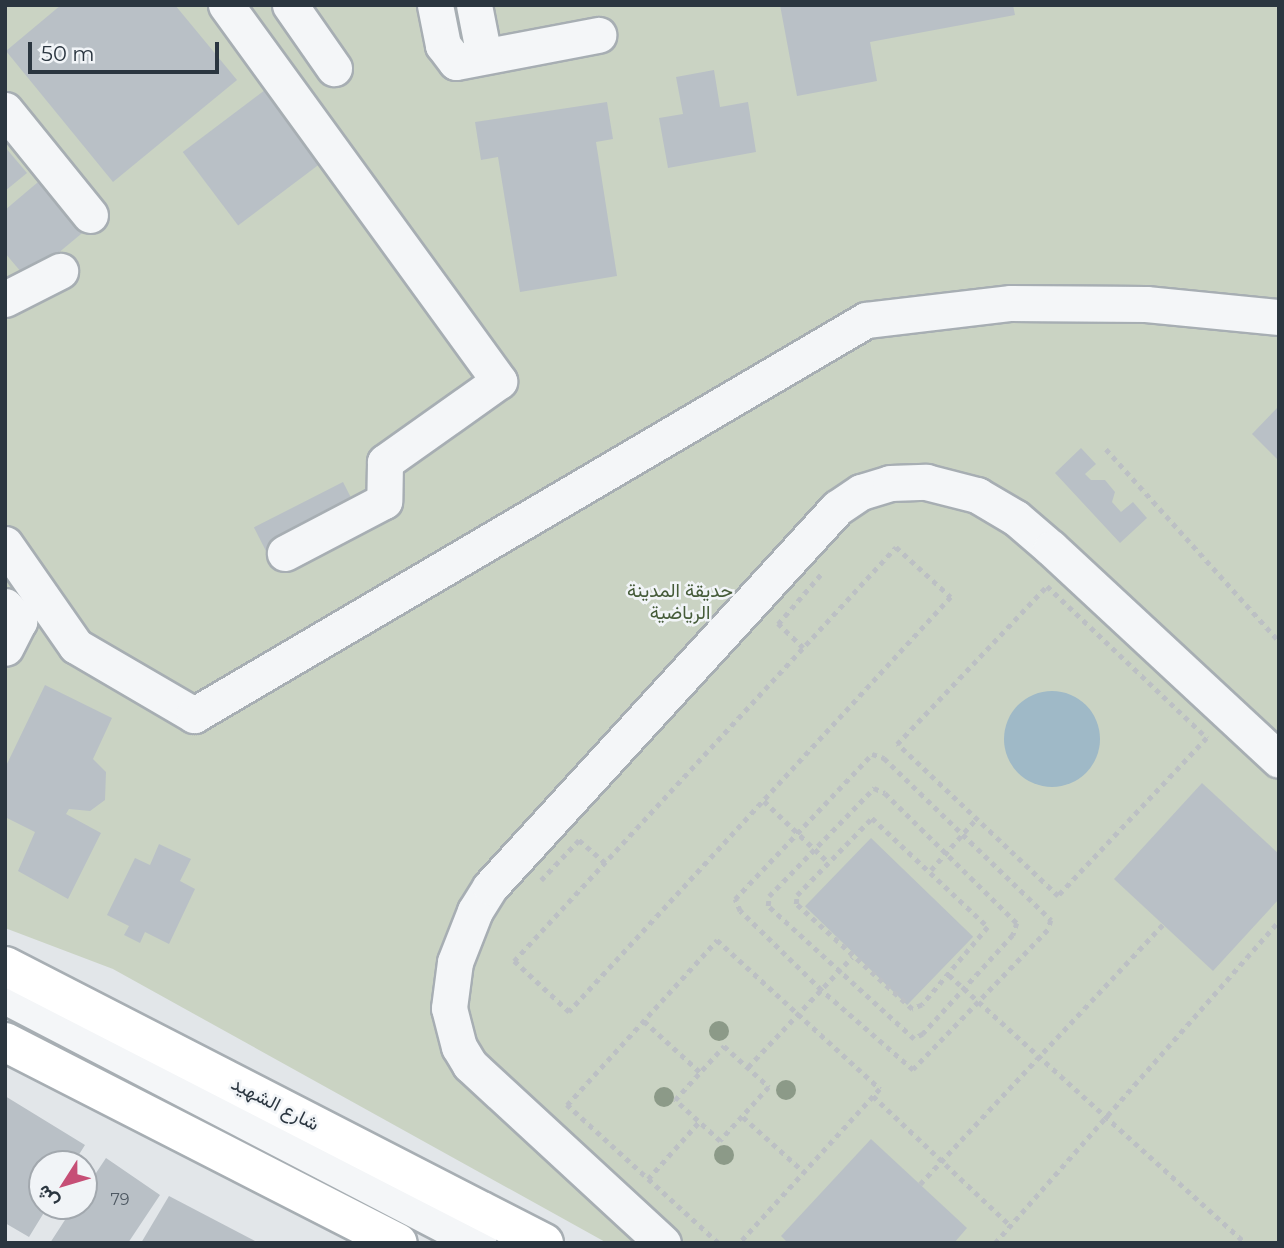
<!DOCTYPE html>
<meta charset="utf-8">
<style>
body{margin:0}
#map{position:relative;width:1284px;height:1248px;overflow:hidden;background:#e2e6e9;font-family:Montserrat,Vazirmatn,sans-serif}
div>[style]{position:absolute}
.green>*{inset:0;background:#cad3c3}
.water>*{inset:0;background:#9fb9c7}
.round{border-radius:50%}
.building>*{inset:0;background:#b9c0c6;transform-origin:0 0}
.path>*{height:4.5px;margin-top:-2.25px;transform-origin:0;background:repeating-linear-gradient(90deg,#bcc0c4 0 5px,transparent 0 10px)}
.roads{filter:drop-shadow(2px 0 #a7aeb3) drop-shadow(-2px 0 #a7aeb3) drop-shadow(0 2px #a7aeb3) drop-shadow(0 -2px #a7aeb3)}
.minor>*{height:35px;margin:-17.5px;padding:0 17.5px;transform-origin:17.5px;border-radius:17.5px;background:#f4f6f8}
.highway>*{height:38px;margin:-19px;padding:0 19px;transform-origin:19px;border-radius:19px;background:#fff}
.trees>*{width:20px;height:20px;margin:-10px;border-radius:50%;background:#8c9a88}
span{translate:-50% -50%;white-space:nowrap;text-align:center;line-height:1.15;-webkit-text-stroke:5px #f1f4f7;paint-order:stroke}
.number-label{font-size:16px;color:#4e5862}
.number-label span{-webkit-text-stroke-width:0}
.park-label{font-size:19px;color:#455b39}
.street-label{font-size:19px;color:#2b3640}
.frame{position:absolute;inset:0;border:7px solid #2b3640;pointer-events:none}
.north{position:absolute;left:28px;top:1150px;width:70px;height:70px;box-sizing:border-box;background:#f1f4f7;border:2px solid #a2a8ae;border-radius:50%;rotate:233deg;font-size:19px;font-weight:700;line-height:28px;text-align:center;color:#2b3640}
.north::after{content:'';display:block;margin:auto;width:24px;height:32px;background:#c64f76;clip-path:polygon(50% 0,100% 100%,50% 72%,0 100%)}
.scale{position:absolute;left:28px;top:42px;width:191px;height:32px;box-sizing:border-box;border:4px solid #2b3640;border-top:0;padding-left:9px;font-size:21px;line-height:24px;white-space:nowrap;color:#2b3640;-webkit-text-stroke:5px #f1f4f7;paint-order:stroke}
</style>
<div id="map">
<div class="green">
<div style="clip-path:polygon(5px 5px,1279px 5px,1279px 1243px,607px 1243px,113px 969px,5px 928px)"></div>
</div>
<div class="water">
<div class="round" style="left:1004px;top:691px;width:96px;height:96px"></div>
</div>
<div class="building">
<div style="clip-path:polygon(61px 5px,175px 5px,237px 80px,113px 182px,6px 51px)"></div>
<div style="clip-path:polygon(780px 5px,1013px 5px,1015px 15px,870px 42px,877px 81px,797px 96px)"></div>
<div style="clip-path:polygon(714px 70px,720px 107px,748px 102px,756px 152px,668px 168px,659px 118px,683px 114px,676px 77px)"></div>
<div style="left:265px;top:90px;width:92px;height:103px;rotate:53deg"></div>
<div style="clip-path:polygon(607px 102px,613px 139px,596px 142px,617px 276px,520px 292px,498px 157px,481px 160px,475px 122px)"></div>
<div style="clip-path:polygon(5px 147px,27px 173px,5px 191px)"></div>
<div style="clip-path:polygon(44px 177px,87px 229px,27px 279px,5px 253px,5px 210px)"></div>
<div style="clip-path:polygon(1279px 406px,1279px 461px,1252px 434px)"></div>
<div style="clip-path:polygon(1081px 448px,1096px 464px,1085px 474px,1091px 480px,1105px 480px,1115px 492px,1112px 502px,1121px 512px,1133px 502px,1147px 518px,1120px 543px,1055px 473px)"></div>
<div style="left:343px;top:482px;width:28px;height:100px;rotate:63deg"></div>
<div style="clip-path:polygon(45px 685px,112px 718px,93px 759px,106px 772px,105px 800px,90px 811px,69px 809px,66px 814px,101px 833px,68px 899px,18px 871px,35px 832px,5px 817px,5px 768px)"></div>
<div style="clip-path:polygon(1202px 783px,1279px 854px,1279px 899px,1213px 971px,1114px 879px)"></div>
<div style="left:871px;top:838px;width:142px;height:95px;rotate:44deg"></div>
<div style="clip-path:polygon(159px 844px,191px 859px,180px 881px,195px 889px,169px 944px,145px 932px,140px 943px,124px 935px,129px 926px,107px 915px,135px 858px,150px 865px)"></div>
<div style="clip-path:polygon(5px 1096px,85px 1145px,73px 1164px,42px 1164px,42px 1206px,48px 1206px,29px 1237px,5px 1223px)"></div>
<div style="clip-path:polygon(871px 1139px,967px 1228px,954px 1243px,788px 1243px,781px 1236px)"></div>
<div style="clip-path:polygon(106px 1158px,160px 1195px,128px 1243px,50px 1243px,74px 1206px,84px 1206px,84px 1191px)"></div>
<div style="clip-path:polygon(169px 1196px,259px 1243px,141px 1243px)"></div>
</div>
<div class="path">
<div style="left:1106px;top:449px;width:258px;rotate:48deg"></div>
<div style="left:896px;top:547px;width:74px;rotate:42.3deg"></div>
<div style="left:951px;top:597px;width:564px;rotate:132.63deg"></div>
<div style="left:569px;top:1012px;width:75px;rotate:-137.2deg"></div>
<div style="left:514px;top:961px;width:563px;rotate:-47.3deg"></div>
<div style="left:1047px;top:586px;width:221px;rotate:43.5deg"></div>
<div style="left:1207px;top:738px;width:217px;rotate:133.3deg"></div>
<div style="left:1058px;top:896px;width:221px;rotate:-136.6deg"></div>
<div style="left:897px;top:744px;width:218px;rotate:-46.5deg"></div>
<div style="left:803px;top:648px;width:35px;rotate:-136deg"></div>
<div style="left:778px;top:624px;width:67px;rotate:-49.2deg"></div>
<div style="left:872px;top:754px;width:13px;rotate:18deg"></div>
<div style="left:884px;top:758px;width:233px;rotate:44.1deg"></div>
<div style="left:1051px;top:920px;width:10px;rotate:107deg"></div>
<div style="left:1048px;top:930px;width:194px;rotate:134deg"></div>
<div style="left:913px;top:1070px;width:122px;rotate:-139deg"></div>
<div style="left:821px;top:990px;width:113px;rotate:-135.7deg"></div>
<div style="left:740px;top:911px;width:13px;rotate:-113deg"></div>
<div style="left:735px;top:899px;width:199px;rotate:-46.6deg"></div>
<div style="left:874px;top:788px;width:12px;rotate:24deg"></div>
<div style="left:885px;top:793px;width:185px;rotate:44.6deg"></div>
<div style="left:1017px;top:923px;width:13px;rotate:108deg"></div>
<div style="left:1013px;top:935px;width:134px;rotate:132.3deg"></div>
<div style="left:923px;top:1034px;width:10px;rotate:151deg"></div>
<div style="left:914px;top:1039px;width:197px;rotate:-137.7deg"></div>
<div style="left:768px;top:906px;width:10px;rotate:-84deg"></div>
<div style="left:769px;top:896px;width:151px;rotate:-45.8deg"></div>
<div style="left:764px;top:801px;width:88px;rotate:43.6deg"></div>
<div style="left:872px;top:818px;width:159px;rotate:43.2deg"></div>
<div style="left:988px;top:927px;width:102px;rotate:130.2deg"></div>
<div style="left:922px;top:1005px;width:11px;rotate:158deg"></div>
<div style="left:912px;top:1009px;width:156px;rotate:-137.8deg"></div>
<div style="left:796px;top:904px;width:9px;rotate:-84deg"></div>
<div style="left:797px;top:895px;width:107px;rotate:-45.8deg"></div>
<div style="left:931px;top:870px;width:68px;rotate:-48.6deg"></div>
<div style="left:541px;top:880px;width:55px;rotate:-46.5deg"></div>
<div style="left:579px;top:840px;width:35px;rotate:41deg"></div>
<div style="left:949px;top:975px;width:400px;rotate:42.1deg"></div>
<div style="left:644px;top:1021px;width:76px;rotate:42.3deg"></div>
<div style="left:724px;top:1046px;width:61px;rotate:42.3deg"></div>
<div style="left:769px;top:1087px;width:73px;rotate:132.2deg"></div>
<div style="left:720px;top:1141px;width:61px;rotate:-137.7deg"></div>
<div style="left:675px;top:1100px;width:73px;rotate:-47.8deg"></div>
<div style="left:748px;top:1067px;width:151px;rotate:-46.6deg"></div>
<div style="left:873px;top:1096px;width:190px;rotate:43.3deg"></div>
<div style="left:743px;top:1117px;width:82px;rotate:42deg"></div>
<div style="left:648px;top:1179px;width:76px;rotate:-48.2deg"></div>
<div style="left:920px;top:1184px;width:356px;rotate:-46.9deg"></div>
<div style="left:718px;top:1243px;width:205px;rotate:-137.6deg"></div>
<div style="left:567px;top:1105px;width:223px;rotate:-47.7deg"></div>
<div style="left:717px;top:940px;width:221px;rotate:42.4deg"></div>
<div style="left:880px;top:1089px;width:208px;rotate:132.3deg"></div>
<div style="left:995px;top:1243px;width:429px;rotate:-48.6deg"></div>
</div>
<div class="roads">
<div class="minor">
<div style="left:226px;top:5px;width:465px;rotate:54deg"></div>
<div style="left:499px;top:381px;width:140px;rotate:144.6deg"></div>
<div style="left:385px;top:462px;width:39px;rotate:91deg"></div>
<div style="left:384px;top:501px;width:112px;rotate:152.3deg"></div>
<div style="left:290px;top:5px;width:77px;rotate:55.1deg"></div>
<div style="left:435px;top:5px;width:41px;rotate:78.7deg"></div>
<div style="left:443px;top:45px;width:21px;rotate:53deg"></div>
<div style="left:456px;top:62px;width:145px;rotate:-10.8deg"></div>
<div style="left:474px;top:5px;width:52px;rotate:78.9deg"></div>
<div style="left:5px;top:110px;width:135px;rotate:51deg"></div>
<div style="left:5px;top:299px;width:62px;rotate:-27deg"></div>
<div style="left:5px;top:544px;width:124px;rotate:55.2deg"></div>
<div style="left:76px;top:646px;width:137px;rotate:30.3deg"></div>
<div style="left:194px;top:715px;width:779px;rotate:-30.45deg"></div>
<div style="left:866px;top:320px;width:146px;rotate:-6.7deg"></div>
<div style="left:1011px;top:303px;width:135px;rotate:0.4deg"></div>
<div style="left:1146px;top:304px;width:134px;rotate:5.6deg"></div>
<div style="left:5px;top:606px;width:21px;rotate:47deg"></div>
<div style="left:19px;top:621px;width:30px;rotate:117deg"></div>
<div style="left:5px;top:996px;width:534px;rotate:27.52deg"></div>
<div style="left:663px;top:1243px;width:263px;rotate:-137.3deg"></div>
<div style="left:470px;top:1065px;width:21px;rotate:-121deg"></div>
<div style="left:459px;top:1047px;width:40px;rotate:-104.4deg"></div>
<div style="left:449px;top:1008px;width:46px;rotate:-82.6deg"></div>
<div style="left:455px;top:962px;width:55px;rotate:-68.6deg"></div>
<div style="left:475px;top:911px;width:28px;rotate:-58deg"></div>
<div style="left:490px;top:887px;width:514px;rotate:-47.52deg"></div>
<div style="left:837px;top:508px;width:29px;rotate:-34deg"></div>
<div style="left:861px;top:492px;width:30px;rotate:-17deg"></div>
<div style="left:890px;top:483px;width:36px;rotate:-2deg"></div>
<div style="left:926px;top:482px;width:53px;rotate:14.3deg"></div>
<div style="left:977px;top:495px;width:45px;rotate:30.5deg"></div>
<div style="left:1016px;top:518px;width:46px;rotate:40.6deg"></div>
<div style="left:1051px;top:548px;width:311px;rotate:42.9deg"></div>
</div>
<div class="highway">
<div style="left:5px;top:966px;width:606px;rotate:27.2deg"></div>
<div style="left:5px;top:1042px;width:441px;rotate:27.1deg"></div>
</div>
</div>
<div class="trees">
<div style="left:719px;top:1031px"></div>
<div style="left:786px;top:1090px"></div>
<div style="left:664px;top:1097px"></div>
<div style="left:724px;top:1155px"></div>
</div>
<div class="number-label">
<span style="left:120px;top:1200px">79</span>
</div>
<div class="park-label">
<span style="left:680px;top:602px">حديقة المدينة<br>الرياضية</span>
</div>
<div class="street-label">
<span style="left:275px;top:1104px;rotate:27deg">شارع الشهيد</span>
</div>
<div class="frame"></div>
<div class="north">ش</div>
<div class="scale">50 m</div>
</div>
